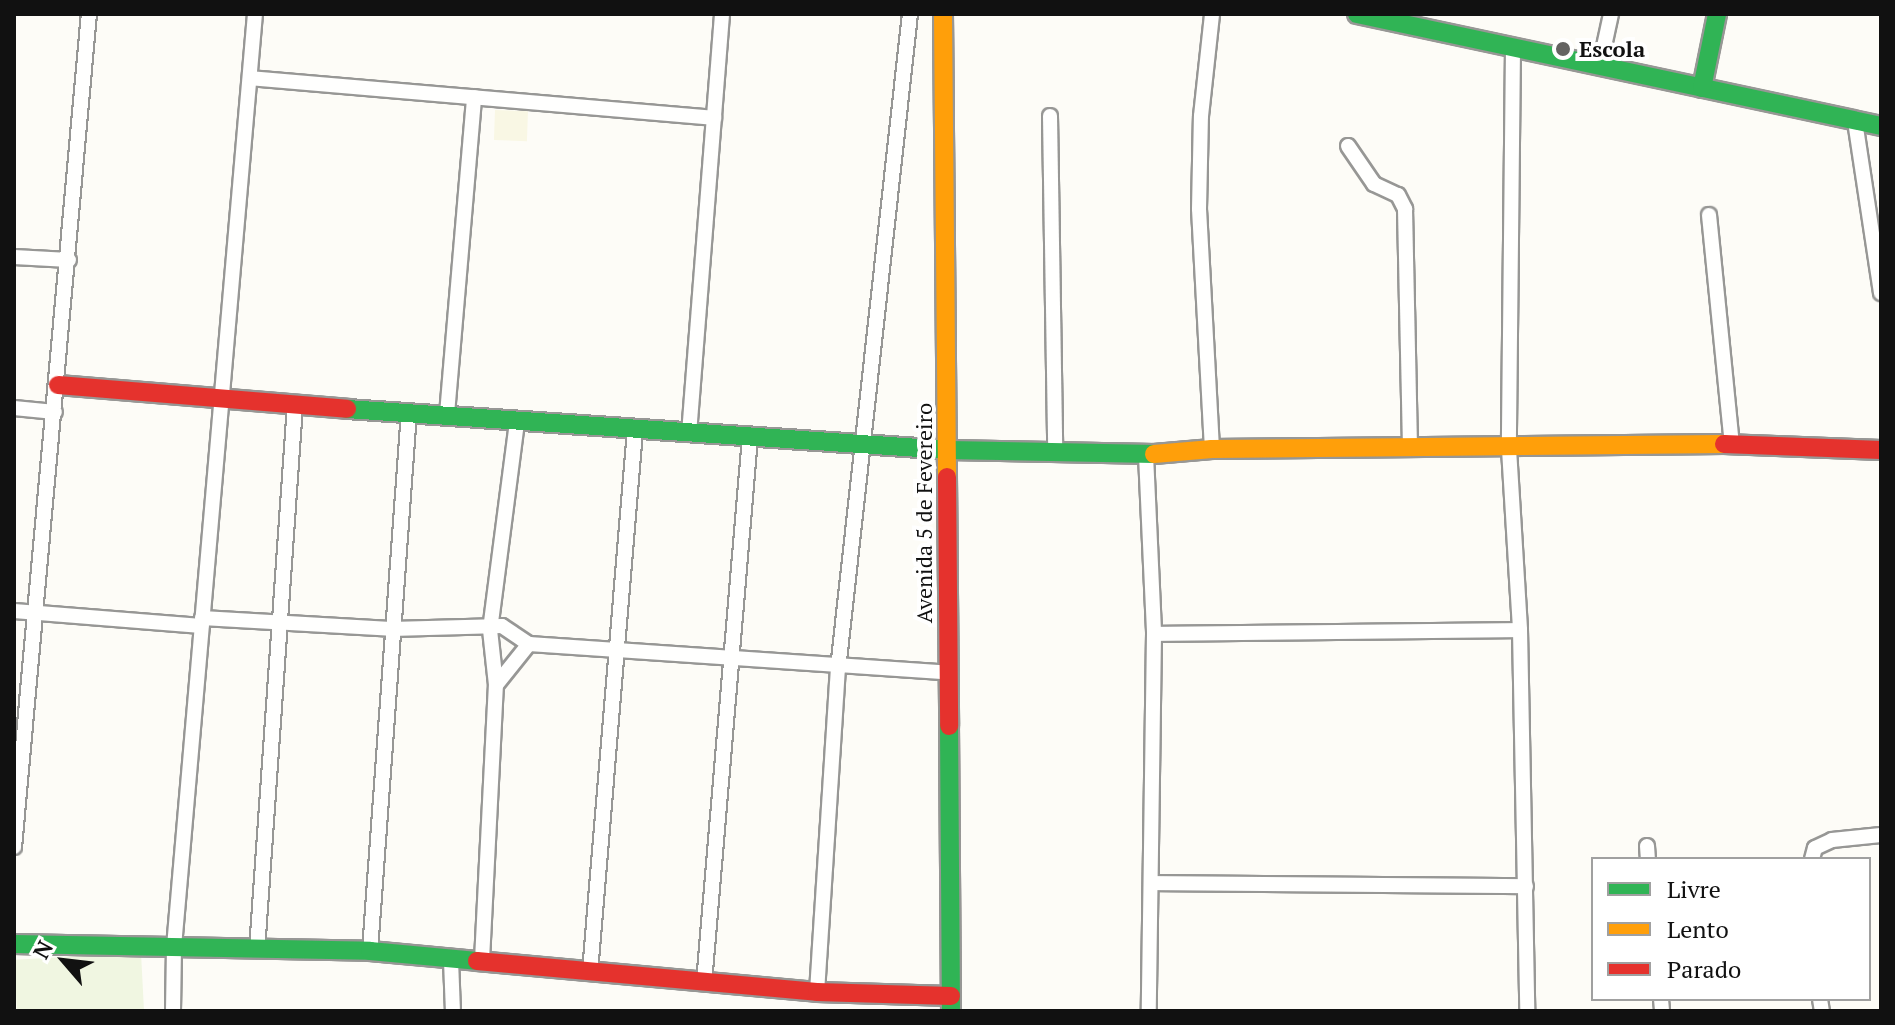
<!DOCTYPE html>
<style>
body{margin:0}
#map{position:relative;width:1895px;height:1025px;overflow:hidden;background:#fdfcf7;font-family:"PT Serif",serif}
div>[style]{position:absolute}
.farmland>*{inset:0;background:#f9f7e4;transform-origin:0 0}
.pitch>*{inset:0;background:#f0f6e1;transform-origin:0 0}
.roads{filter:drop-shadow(2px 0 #979795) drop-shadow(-2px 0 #979795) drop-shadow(0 2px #979795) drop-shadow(0 -2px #979795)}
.street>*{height:14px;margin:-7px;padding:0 7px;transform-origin:7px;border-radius:7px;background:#fffffe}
.fast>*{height:18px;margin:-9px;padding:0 9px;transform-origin:9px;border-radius:9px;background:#30b455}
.slow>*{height:18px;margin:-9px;padding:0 9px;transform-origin:9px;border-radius:9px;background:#ff9f0a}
.jam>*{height:18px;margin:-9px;padding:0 9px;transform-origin:9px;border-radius:9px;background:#e5322d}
.dots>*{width:22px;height:22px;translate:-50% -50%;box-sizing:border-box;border:4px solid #fff;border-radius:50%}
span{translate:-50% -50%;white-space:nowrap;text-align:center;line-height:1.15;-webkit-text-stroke:8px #fff;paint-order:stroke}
.poi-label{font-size:22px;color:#111;font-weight:700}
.left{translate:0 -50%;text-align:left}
.street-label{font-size:22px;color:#111}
.frame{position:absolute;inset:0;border:16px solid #111;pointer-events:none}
.legend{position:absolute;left:1591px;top:857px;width:280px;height:144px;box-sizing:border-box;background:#fff;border:2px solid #a0a0a0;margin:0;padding:10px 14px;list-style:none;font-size:24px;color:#111}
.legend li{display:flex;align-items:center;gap:16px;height:40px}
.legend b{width:40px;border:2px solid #a0a0a0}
.north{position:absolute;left:24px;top:921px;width:80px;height:80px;-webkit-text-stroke:6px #fff;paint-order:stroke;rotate:298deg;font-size:22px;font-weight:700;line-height:32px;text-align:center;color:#111}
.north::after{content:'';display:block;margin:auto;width:28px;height:36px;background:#111;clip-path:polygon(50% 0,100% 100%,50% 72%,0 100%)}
</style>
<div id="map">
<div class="farmland">
<div style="left:495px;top:110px;width:33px;height:30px;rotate:2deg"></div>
</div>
<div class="pitch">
<div style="left:141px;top:953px;width:58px;height:127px;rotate:87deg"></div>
</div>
<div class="roads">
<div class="street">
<div style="left:1513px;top:48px;width:401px;rotate:90.6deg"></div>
<div style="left:1509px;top:449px;width:181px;rotate:86.5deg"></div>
<div style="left:1520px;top:630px;width:381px;rotate:88.9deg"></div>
<div style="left:1600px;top:65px;width:52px;rotate:-77.8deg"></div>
<div style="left:250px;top:78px;width:466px;rotate:4.9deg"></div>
<div style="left:1050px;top:116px;width:337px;rotate:89.1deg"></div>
<div style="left:1855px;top:121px;width:174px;rotate:81.4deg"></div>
<div style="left:1348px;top:146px;width:46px;rotate:55.6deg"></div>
<div style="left:1374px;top:184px;width:26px;rotate:25deg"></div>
<div style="left:1398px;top:195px;width:16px;rotate:63deg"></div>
<div style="left:1405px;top:209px;width:240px;rotate:88.8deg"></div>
<div style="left:1709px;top:215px;width:230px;rotate:84.3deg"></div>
<div style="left:14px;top:257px;width:55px;rotate:3.1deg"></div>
<div style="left:14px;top:408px;width:41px;rotate:5.6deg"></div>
<div style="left:447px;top:414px;width:318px;rotate:-85.1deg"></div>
<div style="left:689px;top:434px;width:421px;rotate:-85.5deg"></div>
<div style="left:1212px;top:449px;width:240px;rotate:-93.1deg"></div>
<div style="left:1199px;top:209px;width:93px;rotate:-88.8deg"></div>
<div style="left:1201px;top:116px;width:103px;rotate:-83.8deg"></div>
<div style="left:1146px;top:455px;width:179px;rotate:87.4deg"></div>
<div style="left:1154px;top:634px;width:377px;rotate:90.8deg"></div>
<div style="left:14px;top:611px;width:188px;rotate:4.6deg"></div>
<div style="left:202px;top:618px;width:189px;rotate:3.3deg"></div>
<div style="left:391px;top:629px;width:111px;rotate:-1.5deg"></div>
<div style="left:502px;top:626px;width:32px;rotate:34deg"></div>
<div style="left:1154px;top:634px;width:366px;rotate:-0.6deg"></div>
<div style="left:496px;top:685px;width:53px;rotate:-51.2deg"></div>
<div style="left:529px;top:644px;width:421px;rotate:3.9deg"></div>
<div style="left:1647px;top:846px;width:13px;rotate:86deg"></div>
<div style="left:14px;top:847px;width:836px;rotate:-84.86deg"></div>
<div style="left:1812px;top:859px;width:11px;rotate:-75deg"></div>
<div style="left:1815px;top:848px;width:19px;rotate:-25deg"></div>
<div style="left:1832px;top:840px;width:49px;rotate:-5.8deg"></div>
<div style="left:1151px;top:883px;width:375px;rotate:0.5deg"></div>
<div style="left:257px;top:950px;width:546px;rotate:-86.01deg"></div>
<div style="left:370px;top:951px;width:540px;rotate:-85.86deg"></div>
<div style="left:451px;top:960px;width:51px;rotate:87.8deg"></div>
<div style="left:482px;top:960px;width:275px;rotate:-87.1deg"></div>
<div style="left:496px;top:685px;width:55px;rotate:-96.2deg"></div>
<div style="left:490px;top:630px;width:211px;rotate:-82.6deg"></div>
<div style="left:590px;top:972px;width:544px;rotate:-85.25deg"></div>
<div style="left:704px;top:983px;width:548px;rotate:-85.18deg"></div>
<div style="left:817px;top:992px;width:324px;rotate:-86.3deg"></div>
<div style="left:838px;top:669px;width:659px;rotate:-83.73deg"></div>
<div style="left:1661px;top:999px;width:12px;rotate:85deg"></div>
<div style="left:1820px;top:999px;width:12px;rotate:81deg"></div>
<div style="left:173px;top:1011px;width:64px;rotate:-89.1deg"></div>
<div style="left:174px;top:947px;width:937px;rotate:-85.04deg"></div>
</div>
<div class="fast">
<div style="left:1357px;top:14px;width:536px;rotate:12.06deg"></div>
<div style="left:1702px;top:88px;width:76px;rotate:-78.5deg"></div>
<div style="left:347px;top:409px;width:603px;rotate:3.9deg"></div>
<div style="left:949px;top:450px;width:205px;rotate:1.1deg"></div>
<div style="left:949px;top:726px;width:285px;rotate:89.6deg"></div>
<div style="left:14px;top:944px;width:356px;rotate:1.1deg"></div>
<div style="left:370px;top:951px;width:107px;rotate:5.3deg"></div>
</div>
<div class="slow">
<div style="left:943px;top:14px;width:463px;rotate:89.5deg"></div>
<div style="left:1154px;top:454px;width:58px;rotate:-4.9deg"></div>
<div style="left:1212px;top:449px;width:512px;rotate:-0.56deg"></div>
</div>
<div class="jam">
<div style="left:58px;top:385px;width:290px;rotate:4.7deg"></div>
<div style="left:1724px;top:444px;width:157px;rotate:2.2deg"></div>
<div style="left:947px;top:477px;width:249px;rotate:89.5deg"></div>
<div style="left:477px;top:961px;width:341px;rotate:5.2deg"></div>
<div style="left:817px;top:992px;width:134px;rotate:1.7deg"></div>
</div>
</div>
<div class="dots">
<div style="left:1563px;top:49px;background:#646362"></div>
</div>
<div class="poi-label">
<span class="left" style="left:1579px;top:49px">Escola</span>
</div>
<div class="street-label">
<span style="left:924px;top:513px;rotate:-90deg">Avenida 5 de Fevereiro</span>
</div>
<div class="frame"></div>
<ul class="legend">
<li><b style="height:10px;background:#30b455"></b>Livre</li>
<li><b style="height:10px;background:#ff9f0a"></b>Lento</li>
<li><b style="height:10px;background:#e5322d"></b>Parado</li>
</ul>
<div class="north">N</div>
</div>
